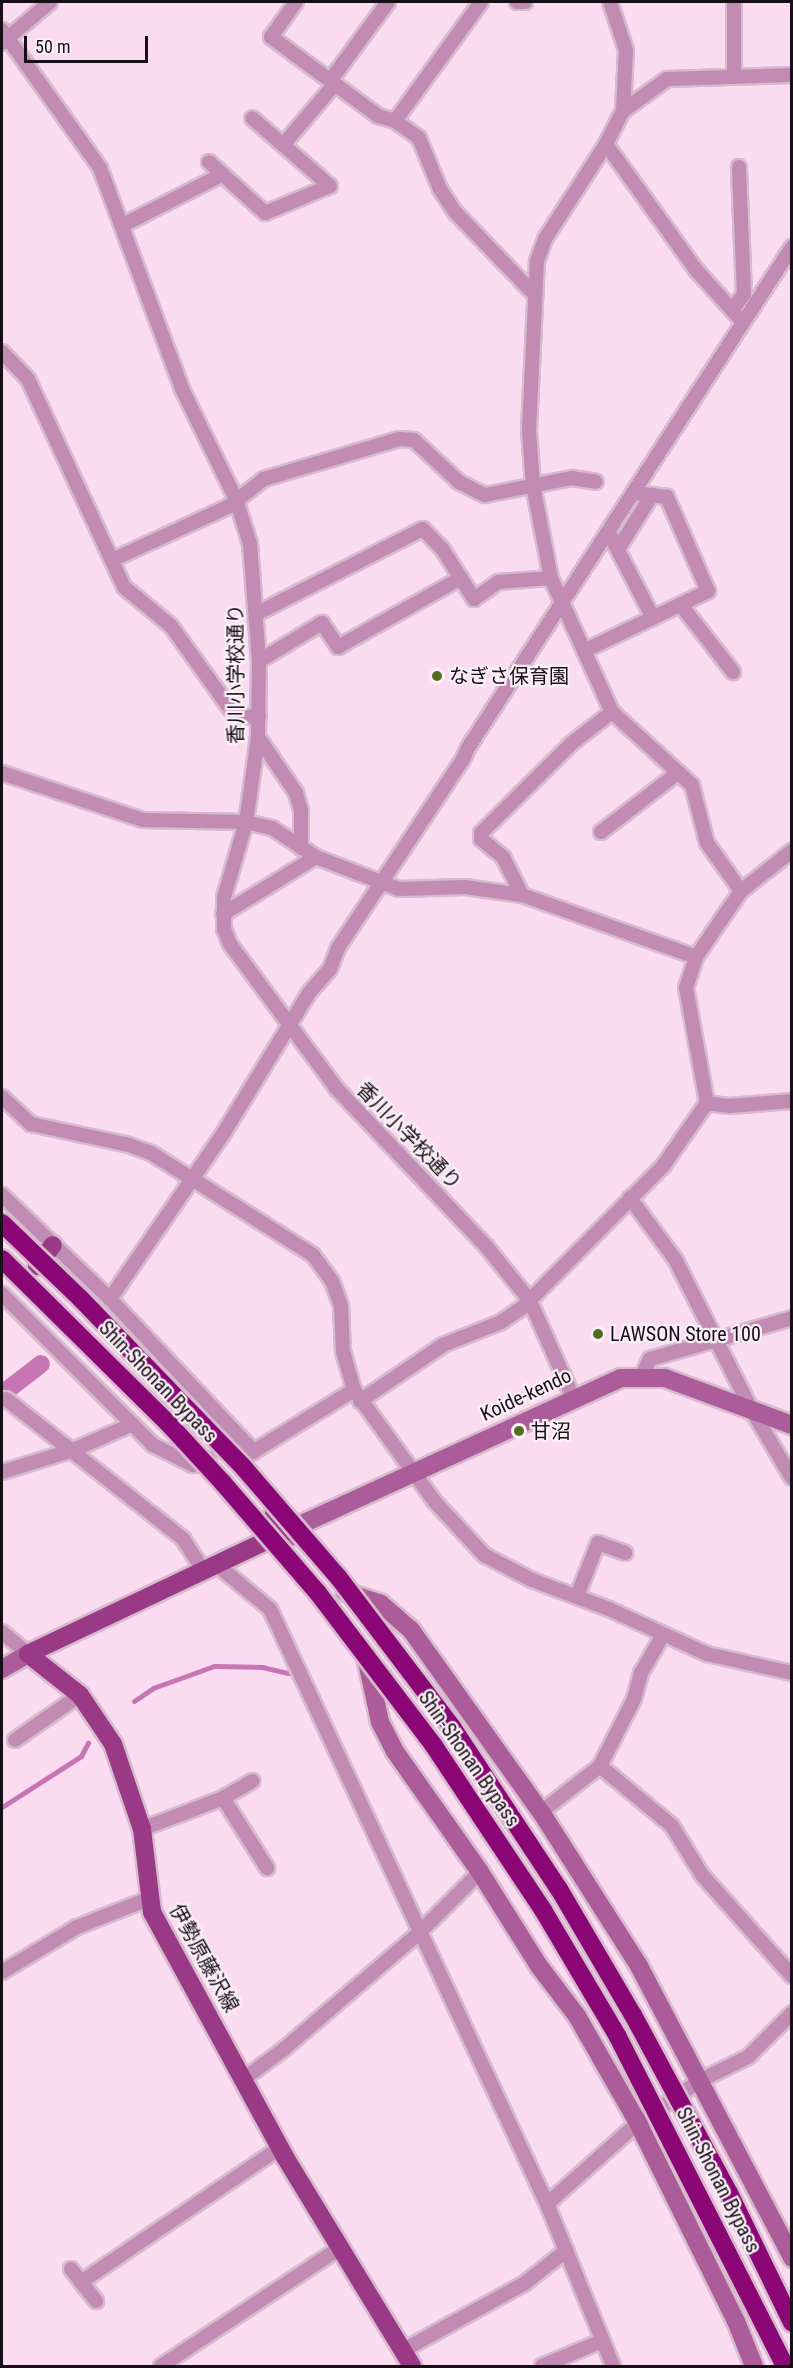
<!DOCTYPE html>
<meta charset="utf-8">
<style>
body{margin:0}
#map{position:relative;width:793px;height:2368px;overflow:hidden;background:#fadbf0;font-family:"Roboto Condensed","Noto Sans JP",sans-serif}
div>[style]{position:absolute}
.stream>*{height:5px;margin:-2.5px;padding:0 2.5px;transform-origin:2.5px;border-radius:2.5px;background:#c776b3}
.canal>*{height:18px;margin:-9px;padding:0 9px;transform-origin:9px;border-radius:9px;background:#c776b3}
.roads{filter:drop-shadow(2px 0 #d6bacd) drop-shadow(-2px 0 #d6bacd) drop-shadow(0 2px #d6bacd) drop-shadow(0 -2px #d6bacd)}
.street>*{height:14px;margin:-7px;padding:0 7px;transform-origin:7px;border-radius:7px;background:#c28bb3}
.secondary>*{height:18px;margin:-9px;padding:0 9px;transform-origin:9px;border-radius:9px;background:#ac5d99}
.primary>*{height:18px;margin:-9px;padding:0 9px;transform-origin:9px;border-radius:9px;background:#9a3986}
.bridges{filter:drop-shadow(2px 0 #d6bacd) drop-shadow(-2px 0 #d6bacd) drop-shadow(0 2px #d6bacd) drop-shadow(0 -2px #d6bacd)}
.highway-bridge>*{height:18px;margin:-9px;padding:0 9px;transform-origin:9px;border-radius:9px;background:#8a0775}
.dots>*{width:16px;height:16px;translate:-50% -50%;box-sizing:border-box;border:3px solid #fbeff7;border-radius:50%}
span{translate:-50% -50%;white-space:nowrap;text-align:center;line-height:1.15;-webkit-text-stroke:4.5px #fbeff7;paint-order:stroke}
.street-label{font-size:20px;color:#180e15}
.poi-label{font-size:20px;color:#180e15}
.left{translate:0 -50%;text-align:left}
.frame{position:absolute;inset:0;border:3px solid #180e15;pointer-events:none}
.scale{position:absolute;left:24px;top:36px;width:124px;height:27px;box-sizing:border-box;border:3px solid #180e15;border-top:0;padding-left:8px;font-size:18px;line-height:21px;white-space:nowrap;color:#180e15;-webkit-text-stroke:4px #fbeff7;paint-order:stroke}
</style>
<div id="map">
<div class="stream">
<div style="left:134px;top:1701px;width:23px;rotate:-34deg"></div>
<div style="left:153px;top:1688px;width:65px;rotate:-19.8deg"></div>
<div style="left:214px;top:1666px;width:48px;rotate:1.2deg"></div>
<div style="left:262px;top:1667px;width:27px;rotate:13deg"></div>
<div style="left:2px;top:1807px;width:94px;rotate:-32.8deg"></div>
<div style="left:81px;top:1756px;width:15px;rotate:-62deg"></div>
</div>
<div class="canal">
<div style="left:2px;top:1394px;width:49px;rotate:-37.6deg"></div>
</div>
<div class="roads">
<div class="street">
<div style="left:296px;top:2px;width:43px;rotate:125.5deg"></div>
<div style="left:271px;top:37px;width:133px;rotate:36.4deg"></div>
<div style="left:378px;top:116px;width:18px;rotate:16deg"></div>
<div style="left:395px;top:121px;width:29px;rotate:35deg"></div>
<div style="left:419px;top:138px;width:55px;rotate:67.6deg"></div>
<div style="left:440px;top:189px;width:27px;rotate:57deg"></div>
<div style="left:455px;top:212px;width:112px;rotate:46.1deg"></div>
<div style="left:517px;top:2px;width:8px"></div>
<div style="left:734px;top:2px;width:75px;rotate:90deg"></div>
<div style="left:2px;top:30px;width:169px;rotate:54.6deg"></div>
<div style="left:100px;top:168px;width:236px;rotate:69.6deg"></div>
<div style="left:182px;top:389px;width:123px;rotate:63.9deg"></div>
<div style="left:236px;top:499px;width:47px;rotate:72.7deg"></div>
<div style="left:250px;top:544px;width:117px;rotate:85.6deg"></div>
<div style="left:259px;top:661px;width:76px;rotate:90.8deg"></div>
<div style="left:258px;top:737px;width:86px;rotate:98deg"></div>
<div style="left:246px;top:822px;width:78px;rotate:106.3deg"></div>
<div style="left:224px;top:897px;width:32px;rotate:90deg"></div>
<div style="left:224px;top:929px;width:16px;rotate:68deg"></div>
<div style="left:230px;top:944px;width:179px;rotate:53.6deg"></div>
<div style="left:336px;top:1088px;width:218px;rotate:46.5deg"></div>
<div style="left:486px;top:1246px;width:70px;rotate:51.3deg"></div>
<div style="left:530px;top:1301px;width:105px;rotate:65.9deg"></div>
<div style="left:2px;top:43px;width:63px;rotate:-40.5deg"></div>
<div style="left:330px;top:81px;width:98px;rotate:-53.7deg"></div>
<div style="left:623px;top:111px;width:54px;rotate:-36deg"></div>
<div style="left:667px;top:79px;width:125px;rotate:-1.8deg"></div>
<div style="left:395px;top:121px;width:147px;rotate:-54.1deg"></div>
<div style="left:606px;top:144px;width:37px;rotate:-63deg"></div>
<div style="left:623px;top:111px;width:61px;rotate:-87.2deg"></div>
<div style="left:626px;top:50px;width:51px;rotate:-108.4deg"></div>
<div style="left:283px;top:145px;width:80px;rotate:-49.6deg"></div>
<div style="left:209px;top:162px;width:76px;rotate:42.3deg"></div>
<div style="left:265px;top:213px;width:70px;rotate:-22.6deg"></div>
<div style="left:330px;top:186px;width:103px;rotate:-138.9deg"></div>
<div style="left:123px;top:225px;width:112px;rotate:-27deg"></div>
<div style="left:732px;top:310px;width:20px;rotate:-53deg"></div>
<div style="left:744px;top:294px;width:127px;rotate:-92.3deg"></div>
<div style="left:2px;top:352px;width:37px;rotate:46deg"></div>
<div style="left:28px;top:379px;width:229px;rotate:65.2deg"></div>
<div style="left:124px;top:587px;width:61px;rotate:39.7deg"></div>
<div style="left:171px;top:626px;width:112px;rotate:54.5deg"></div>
<div style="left:236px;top:717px;width:23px;rotate:-2deg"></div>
<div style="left:609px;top:533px;width:93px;rotate:62.6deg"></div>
<div style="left:618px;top:549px;width:64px;rotate:-57.8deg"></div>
<div style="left:112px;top:560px;width:128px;rotate:-24.6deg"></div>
<div style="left:228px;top:507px;width:46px;rotate:-37.9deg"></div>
<div style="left:264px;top:479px;width:141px;rotate:-16.5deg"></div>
<div style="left:399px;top:439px;width:15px;rotate:4deg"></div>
<div style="left:414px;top:440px;width:62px;rotate:43deg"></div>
<div style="left:459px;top:482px;width:29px;rotate:27deg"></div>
<div style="left:485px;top:495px;width:89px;rotate:-11.1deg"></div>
<div style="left:572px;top:478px;width:24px;rotate:9deg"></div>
<div style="left:681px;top:605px;width:85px;rotate:52.2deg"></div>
<div style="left:256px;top:614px;width:187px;rotate:-27deg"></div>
<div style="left:423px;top:529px;width:29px;rotate:46deg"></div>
<div style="left:443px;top:550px;width:58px;rotate:57.7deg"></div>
<div style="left:474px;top:599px;width:29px;rotate:-35deg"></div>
<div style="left:498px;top:582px;width:53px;rotate:-4.3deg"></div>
<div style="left:584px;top:651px;width:138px;rotate:-25.8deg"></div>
<div style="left:708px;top:591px;width:103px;rotate:-113.6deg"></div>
<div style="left:667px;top:497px;width:33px;rotate:-173deg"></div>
<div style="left:259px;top:661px;width:74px;rotate:-31.1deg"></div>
<div style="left:322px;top:623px;width:29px;rotate:56deg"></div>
<div style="left:338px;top:647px;width:141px;rotate:-29.3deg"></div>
<div style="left:258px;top:737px;width:68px;rotate:55.8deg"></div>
<div style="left:296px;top:793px;width:19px;rotate:74deg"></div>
<div style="left:301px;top:811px;width:37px;rotate:90deg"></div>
<div style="left:2px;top:773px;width:149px;rotate:18.4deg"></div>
<div style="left:143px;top:820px;width:103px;rotate:1.1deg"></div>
<div style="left:246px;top:822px;width:27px;rotate:13deg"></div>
<div style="left:272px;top:828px;width:53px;rotate:33.4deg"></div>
<div style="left:316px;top:857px;width:89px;rotate:21.1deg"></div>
<div style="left:399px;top:889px;width:66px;rotate:-1.7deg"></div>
<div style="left:465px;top:887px;width:58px;rotate:8deg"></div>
<div style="left:522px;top:895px;width:185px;rotate:19.6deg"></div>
<div style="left:601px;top:832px;width:98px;rotate:-37.6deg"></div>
<div style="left:741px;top:891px;width:59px;rotate:-125.3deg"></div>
<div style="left:707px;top:843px;width:60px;rotate:-104.5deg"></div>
<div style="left:692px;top:785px;width:108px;rotate:-137.6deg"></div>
<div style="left:612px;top:712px;width:147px;rotate:-114.5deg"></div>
<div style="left:551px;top:578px;width:95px;rotate:-101deg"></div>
<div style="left:533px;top:485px;width:55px;rotate:-94.2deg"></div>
<div style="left:529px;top:430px;width:169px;rotate:-87.3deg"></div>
<div style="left:537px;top:261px;width:23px;rotate:-70deg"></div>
<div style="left:545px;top:239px;width:113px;rotate:-57.3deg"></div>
<div style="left:606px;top:144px;width:156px;rotate:54.4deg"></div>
<div style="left:697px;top:271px;width:69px;rotate:48deg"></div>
<div style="left:522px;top:895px;width:42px;rotate:-116.6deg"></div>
<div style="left:503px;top:857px;width:28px;rotate:-141deg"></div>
<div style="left:481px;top:839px;width:6px;rotate:-90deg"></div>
<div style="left:481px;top:833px;width:128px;rotate:-44.7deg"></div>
<div style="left:572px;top:743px;width:51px;rotate:-37.8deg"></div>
<div style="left:223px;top:914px;width:109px;rotate:-31.5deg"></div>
<div style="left:2px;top:1097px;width:40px;rotate:43deg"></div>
<div style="left:31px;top:1124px;width:100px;rotate:12.1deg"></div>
<div style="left:129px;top:1145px;width:23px;rotate:20deg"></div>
<div style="left:151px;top:1153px;width:191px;rotate:32.2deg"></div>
<div style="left:313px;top:1255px;width:32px;rotate:54deg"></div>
<div style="left:332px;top:1281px;width:27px;rotate:70deg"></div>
<div style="left:341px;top:1306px;width:45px;rotate:87.5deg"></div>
<div style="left:343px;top:1351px;width:41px;rotate:74.2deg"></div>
<div style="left:354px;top:1390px;width:138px;rotate:54.1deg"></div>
<div style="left:435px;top:1502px;width:72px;rotate:47.2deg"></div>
<div style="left:484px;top:1555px;width:54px;rotate:27.5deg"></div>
<div style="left:532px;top:1580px;width:82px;rotate:20.6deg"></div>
<div style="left:609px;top:1609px;width:108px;rotate:24.7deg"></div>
<div style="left:707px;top:1654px;width:87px;rotate:12.6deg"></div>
<div style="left:707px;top:1103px;width:22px;rotate:8deg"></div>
<div style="left:729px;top:1106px;width:63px;rotate:-4.5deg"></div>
<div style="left:2px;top:1195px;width:150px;rotate:43.9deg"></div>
<div style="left:110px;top:1299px;width:210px;rotate:46.7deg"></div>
<div style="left:630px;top:1198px;width:76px;rotate:53.6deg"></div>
<div style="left:675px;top:1259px;width:168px;rotate:63.1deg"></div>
<div style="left:751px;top:1409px;width:80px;rotate:59.3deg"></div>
<div style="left:2px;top:1294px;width:214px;rotate:45deg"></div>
<div style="left:153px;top:1445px;width:45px;rotate:26.6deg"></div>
<div style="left:193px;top:1465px;width:17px;rotate:-21deg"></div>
<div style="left:110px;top:1299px;width:200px;rotate:-55.6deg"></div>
<div style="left:223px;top:1134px;width:165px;rotate:-58.6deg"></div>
<div style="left:309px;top:993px;width:32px;rotate:-49deg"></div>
<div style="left:330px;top:969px;width:22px;rotate:-69deg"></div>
<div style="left:338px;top:948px;width:224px;rotate:-56.5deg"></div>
<div style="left:462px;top:761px;width:14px;rotate:-65deg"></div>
<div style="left:468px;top:748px;width:597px;rotate:-57.11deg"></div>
<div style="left:642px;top:1376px;width:19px;rotate:-65deg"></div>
<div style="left:650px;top:1359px;width:148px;rotate:-16.1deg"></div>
<div style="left:6px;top:1399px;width:226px;rotate:38.3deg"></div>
<div style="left:183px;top:1539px;width:37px;rotate:57deg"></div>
<div style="left:360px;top:1401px;width:100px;rotate:-34deg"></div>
<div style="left:443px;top:1345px;width:62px;rotate:-21.6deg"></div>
<div style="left:501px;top:1322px;width:27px;rotate:-34deg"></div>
<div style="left:523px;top:1307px;width:199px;rotate:-45.2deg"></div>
<div style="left:663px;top:1166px;width:77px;rotate:-55.1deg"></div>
<div style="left:707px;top:1103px;width:117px;rotate:-100.3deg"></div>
<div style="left:686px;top:988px;width:33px;rotate:-72deg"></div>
<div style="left:696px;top:957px;width:80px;rotate:-55.7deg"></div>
<div style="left:741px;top:891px;width:65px;rotate:-38.1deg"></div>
<div style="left:246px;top:1456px;width:127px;rotate:-31.4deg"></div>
<div style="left:2px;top:1472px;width:74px;rotate:-17.2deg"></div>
<div style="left:73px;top:1450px;width:65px;rotate:-23.4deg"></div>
<div style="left:216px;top:1564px;width:70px;rotate:39.8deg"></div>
<div style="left:270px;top:1609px;width:656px;rotate:65.04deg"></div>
<div style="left:547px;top:2204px;width:175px;rotate:67.8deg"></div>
<div style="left:577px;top:1596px;width:57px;rotate:-68.4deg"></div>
<div style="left:598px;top:1543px;width:29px;rotate:20deg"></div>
<div style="left:2px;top:1632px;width:34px;rotate:40deg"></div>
<div style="left:15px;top:1740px;width:79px;rotate:-34.7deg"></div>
<div style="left:600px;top:1766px;width:94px;rotate:39.8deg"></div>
<div style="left:672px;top:1826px;width:57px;rotate:58.5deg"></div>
<div style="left:702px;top:1875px;width:135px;rotate:48.3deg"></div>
<div style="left:223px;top:1798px;width:83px;rotate:57.8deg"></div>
<div style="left:541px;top:1812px;width:75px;rotate:-37.9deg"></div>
<div style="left:600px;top:1766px;width:75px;rotate:-63.1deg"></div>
<div style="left:634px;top:1699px;width:27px;rotate:-75deg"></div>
<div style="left:641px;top:1673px;width:44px;rotate:-59.9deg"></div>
<div style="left:142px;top:1829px;width:87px;rotate:-20.9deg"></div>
<div style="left:223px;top:1798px;width:34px;rotate:-30deg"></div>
<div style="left:2px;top:1972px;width:87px;rotate:-31deg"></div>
<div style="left:77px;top:1927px;width:76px;rotate:-21.5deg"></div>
<div style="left:245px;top:2078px;width:49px;rotate:-36.6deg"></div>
<div style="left:284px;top:2049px;width:181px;rotate:-40.7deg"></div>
<div style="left:421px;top:1931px;width:83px;rotate:-45deg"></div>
<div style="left:547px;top:2204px;width:122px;rotate:-41.7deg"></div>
<div style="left:638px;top:2123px;width:76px;rotate:-34.3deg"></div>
<div style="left:701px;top:2080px;width:52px;rotate:-26.1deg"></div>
<div style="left:748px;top:2057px;width:62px;rotate:-45deg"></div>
<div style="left:71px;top:2269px;width:41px;rotate:52deg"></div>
<div style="left:81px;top:2282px;width:240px;rotate:-34deg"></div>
<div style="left:402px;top:2351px;width:141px;rotate:-28.9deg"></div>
<div style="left:525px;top:2283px;width:53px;rotate:-38.2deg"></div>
<div style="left:161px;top:2366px;width:214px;rotate:-33.4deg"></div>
<div style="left:542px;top:2366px;width:65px;rotate:-22.6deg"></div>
</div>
<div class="secondary">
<div style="left:294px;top:1536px;width:8px;rotate:-130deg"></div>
<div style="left:289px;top:1530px;width:365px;rotate:-24.6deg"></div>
<div style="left:621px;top:1378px;width:44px"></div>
<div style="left:665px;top:1378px;width:135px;rotate:20.3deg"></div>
<div style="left:345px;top:1592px;width:38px;rotate:18deg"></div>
<div style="left:381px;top:1604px;width:40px;rotate:41deg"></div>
<div style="left:411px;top:1630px;width:224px;rotate:54.5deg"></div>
<div style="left:541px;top:1812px;width:183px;rotate:57.5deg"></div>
<div style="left:639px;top:1966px;width:330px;rotate:62.3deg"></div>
<div style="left:366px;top:1657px;width:66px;rotate:77.8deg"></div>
<div style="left:380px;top:1722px;width:31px;rotate:63deg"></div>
<div style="left:394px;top:1750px;width:149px;rotate:54.8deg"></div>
<div style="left:480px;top:1872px;width:111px;rotate:57.9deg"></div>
<div style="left:539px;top:1966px;width:63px;rotate:52.8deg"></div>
<div style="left:577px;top:2016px;width:123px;rotate:60.3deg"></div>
<div style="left:638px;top:2123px;width:221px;rotate:63.7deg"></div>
<div style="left:736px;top:2321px;width:48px;rotate:68.2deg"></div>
<div style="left:2px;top:1669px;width:30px;rotate:-30deg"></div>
</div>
<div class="primary">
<div style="left:37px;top:1266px;width:26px;rotate:-53deg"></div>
<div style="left:274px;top:1513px;width:23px;rotate:49deg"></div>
<div style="left:289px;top:1530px;width:289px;rotate:154.6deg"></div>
<div style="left:28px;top:1654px;width:66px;rotate:38.3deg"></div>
<div style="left:80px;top:1695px;width:59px;rotate:56deg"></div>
<div style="left:113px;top:1744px;width:90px;rotate:71.2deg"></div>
<div style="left:142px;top:1829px;width:84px;rotate:83.1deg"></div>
<div style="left:152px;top:1912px;width:279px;rotate:61.5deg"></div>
<div style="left:285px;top:2157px;width:245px;rotate:58.7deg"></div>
</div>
</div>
<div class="bridges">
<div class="highway-bridge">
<div style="left:2px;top:1223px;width:108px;rotate:43.9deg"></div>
<div style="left:80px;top:1298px;width:236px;rotate:46deg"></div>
<div style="left:244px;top:1468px;width:145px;rotate:49.2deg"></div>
<div style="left:339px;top:1578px;width:187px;rotate:52.8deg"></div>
<div style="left:452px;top:1727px;width:194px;rotate:56.6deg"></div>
<div style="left:559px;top:1889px;width:146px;rotate:59.6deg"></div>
<div style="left:633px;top:2015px;width:202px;rotate:61.7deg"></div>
<div style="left:729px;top:2193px;width:144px;rotate:64.1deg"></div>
<div style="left:2px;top:1259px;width:232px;rotate:44.7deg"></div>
<div style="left:167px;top:1422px;width:83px;rotate:47.4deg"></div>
<div style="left:223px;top:1483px;width:145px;rotate:49.2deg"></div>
<div style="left:318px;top:1593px;width:192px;rotate:52.8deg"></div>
<div style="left:434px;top:1746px;width:197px;rotate:56.4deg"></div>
<div style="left:543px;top:1910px;width:147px;rotate:59.4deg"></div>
<div style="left:618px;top:2037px;width:369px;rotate:63.1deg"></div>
</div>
</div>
<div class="dots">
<div style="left:437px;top:676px;background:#536d1f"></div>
<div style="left:598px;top:1334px;background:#536d1f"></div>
<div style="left:519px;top:1431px;background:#536d1f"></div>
</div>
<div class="street-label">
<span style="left:236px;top:674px;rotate:-90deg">香川小学校通り</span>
<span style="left:409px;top:1136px;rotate:46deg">香川小学校通り</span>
<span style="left:158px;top:1382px;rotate:46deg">Shin-Shonan Bypass</span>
<span style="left:526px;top:1395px;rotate:-25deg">Koide-kendo</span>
<span style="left:469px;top:1759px;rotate:55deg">Shin-Shonan Bypass</span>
<span style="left:204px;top:1958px;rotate:61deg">伊勢原藤沢線</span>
<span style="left:718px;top:2180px;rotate:63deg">Shin-Shonan Bypass</span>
</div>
<div class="poi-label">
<span class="left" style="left:449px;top:676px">なぎさ保育園</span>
<span class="left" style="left:610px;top:1334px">LAWSON Store 100</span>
<span class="left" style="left:531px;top:1431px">甘沼</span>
</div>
<div class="frame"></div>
<div class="scale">50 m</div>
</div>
